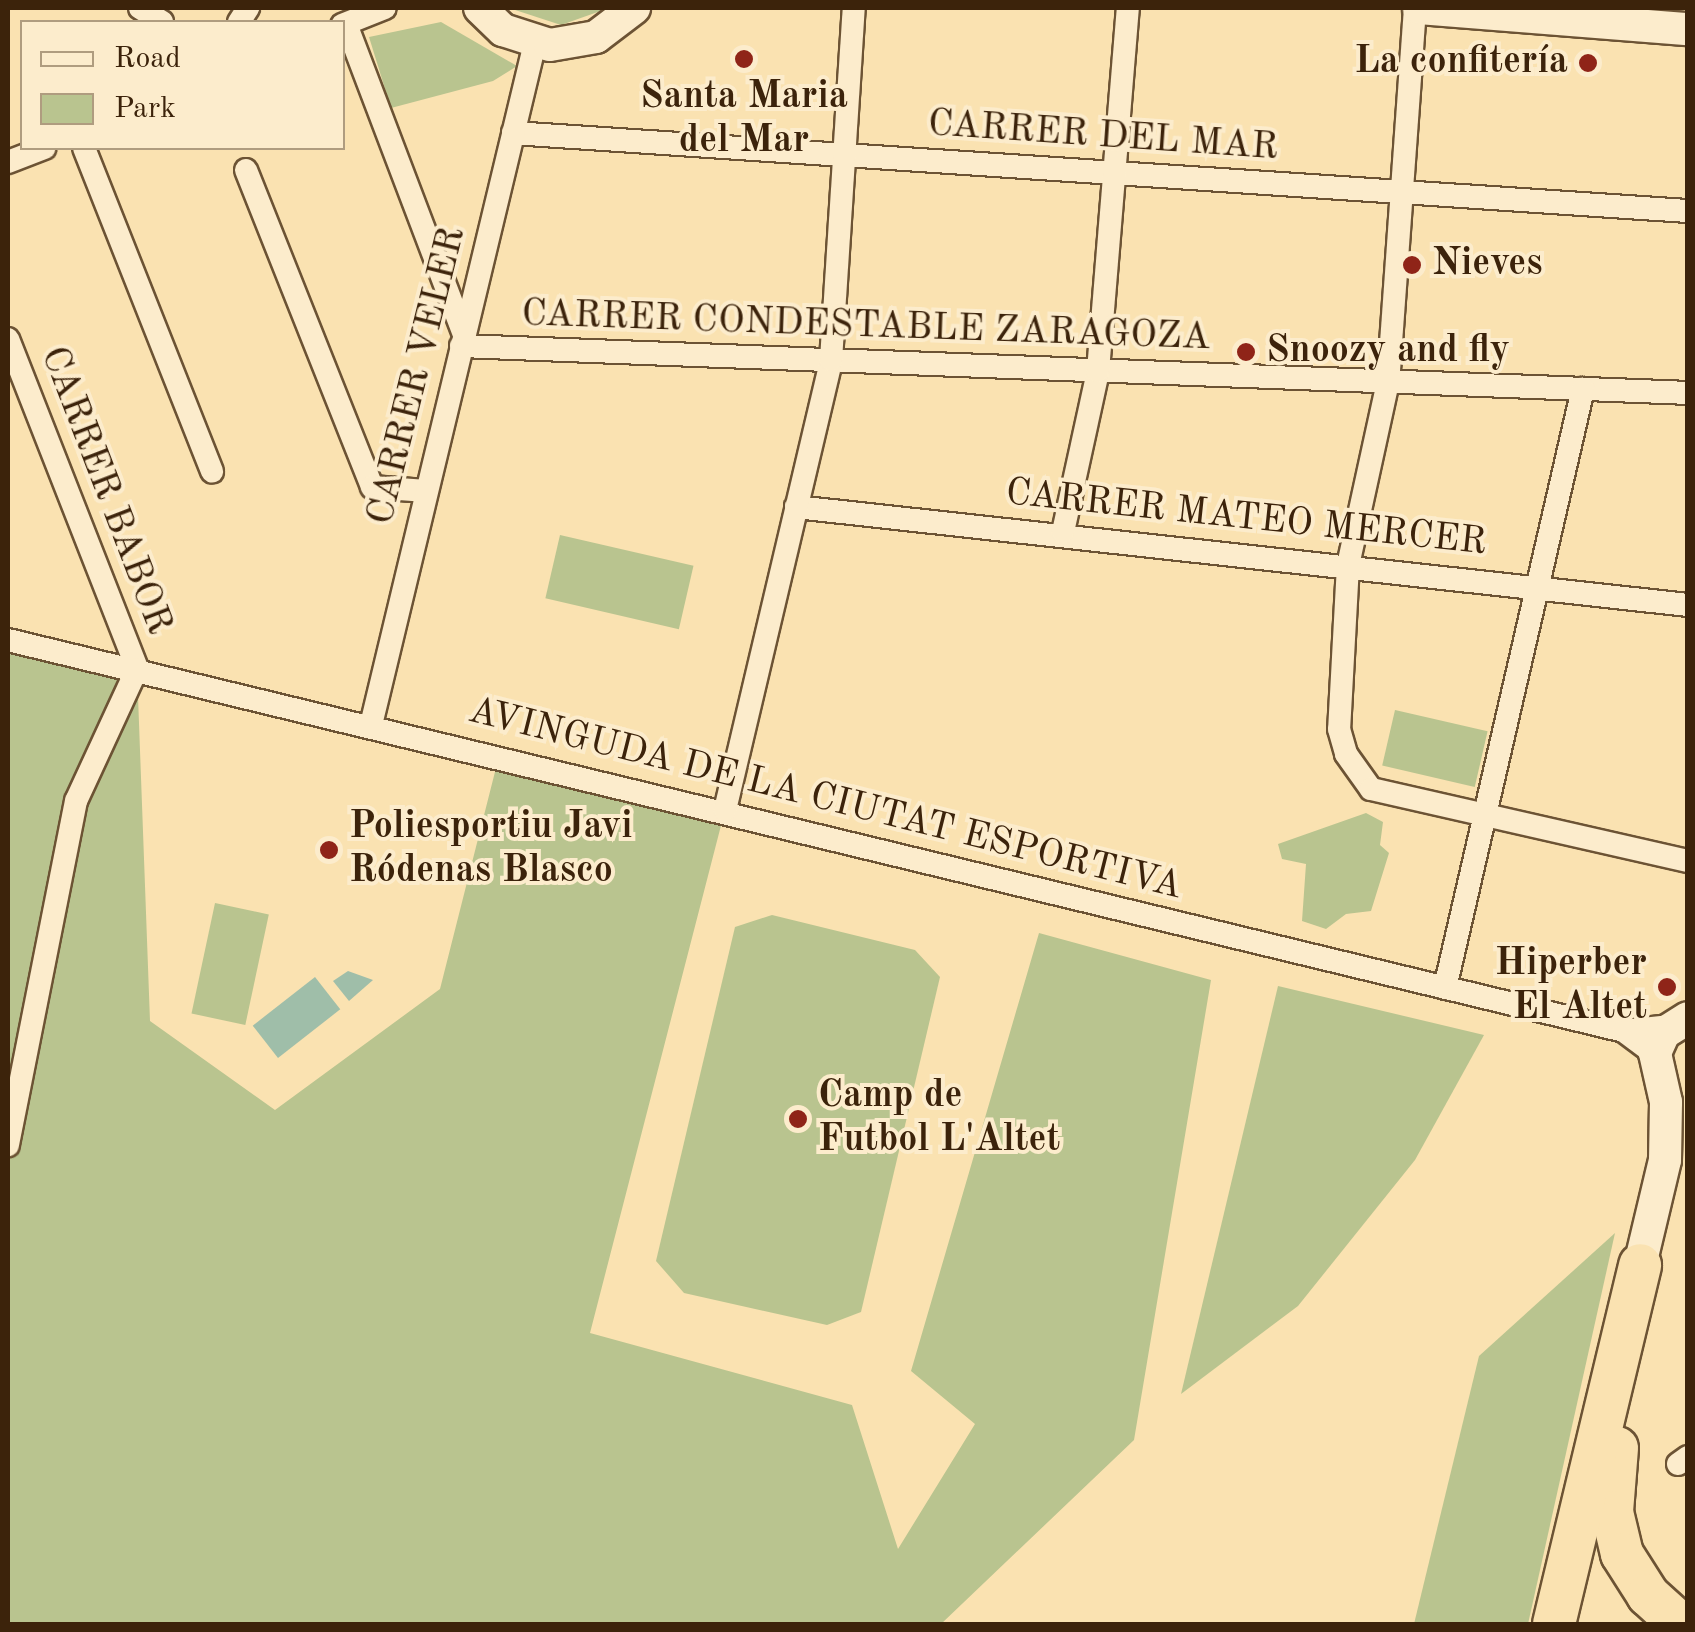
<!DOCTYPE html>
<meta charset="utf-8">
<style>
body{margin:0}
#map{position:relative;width:1695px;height:1632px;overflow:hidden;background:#fae2b1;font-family:"Old Standard TT",serif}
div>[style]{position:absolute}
.green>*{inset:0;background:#b9c48f;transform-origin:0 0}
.water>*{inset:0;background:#9fbea9;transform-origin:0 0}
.roads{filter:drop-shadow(2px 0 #6c5334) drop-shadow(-2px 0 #6c5334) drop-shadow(0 2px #6c5334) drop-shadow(0 -2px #6c5334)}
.street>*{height:22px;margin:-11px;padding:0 11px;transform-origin:11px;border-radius:11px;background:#fceccc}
.secondary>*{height:32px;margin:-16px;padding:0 16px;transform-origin:16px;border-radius:16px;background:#fceccc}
.highway>*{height:42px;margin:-21px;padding:0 21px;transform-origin:21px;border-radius:21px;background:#fae2b1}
.dots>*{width:28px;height:28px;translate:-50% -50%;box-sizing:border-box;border:5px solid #fceccc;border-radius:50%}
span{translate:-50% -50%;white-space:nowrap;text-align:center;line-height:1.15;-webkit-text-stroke:8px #fceccc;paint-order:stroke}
.poi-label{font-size:38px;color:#3c230b;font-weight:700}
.right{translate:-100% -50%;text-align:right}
.left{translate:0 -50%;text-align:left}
.street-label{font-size:38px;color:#3c230b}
.frame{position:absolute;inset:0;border:10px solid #3c230b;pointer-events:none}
.legend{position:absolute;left:20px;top:20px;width:325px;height:130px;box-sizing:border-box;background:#fceccc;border:2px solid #af9c7f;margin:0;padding:12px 18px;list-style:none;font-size:30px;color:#3c230b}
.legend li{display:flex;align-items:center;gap:20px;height:50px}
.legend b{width:50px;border:2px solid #af9c7f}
</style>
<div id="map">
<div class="green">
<div style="clip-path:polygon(509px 8px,609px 8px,561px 25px)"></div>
<div style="clip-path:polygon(441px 22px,517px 66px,493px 81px,391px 108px,369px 37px)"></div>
<div style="left:560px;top:535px;width:137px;height:65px;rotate:13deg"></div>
<div style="clip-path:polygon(8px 641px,137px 669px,150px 1021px,275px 1110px,440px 989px,499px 756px,725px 810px,590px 1333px,852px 1405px,898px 1549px,975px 1424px,911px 1371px,1039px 933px,1211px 980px,1134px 1440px,941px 1624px,8px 1624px)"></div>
<div style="left:1395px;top:710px;width:95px;height:57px;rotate:13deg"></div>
<div style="clip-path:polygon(1366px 813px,1383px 822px,1380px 845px,1389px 853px,1371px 911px,1346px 914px,1326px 929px,1302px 921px,1306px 864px,1282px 859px,1278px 844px)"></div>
<div style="left:215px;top:903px;width:55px;height:113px;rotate:12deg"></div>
<div style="clip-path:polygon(772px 915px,915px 950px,940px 977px,861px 1312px,827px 1325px,684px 1293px,656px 1261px,735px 927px)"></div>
<div style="clip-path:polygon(1278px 986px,1484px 1035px,1415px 1160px,1298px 1306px,1181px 1394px)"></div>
<div style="clip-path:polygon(1615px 1233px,1528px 1624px,1414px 1624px,1479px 1356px)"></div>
</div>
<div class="water">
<div style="clip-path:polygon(348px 971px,373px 980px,349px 1001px,333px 981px)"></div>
<div style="left:315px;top:977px;width:41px;height:79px;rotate:52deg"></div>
</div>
<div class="roads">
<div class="street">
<div style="left:140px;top:8px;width:26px;rotate:32deg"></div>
<div style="left:1415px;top:8px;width:375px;rotate:94.1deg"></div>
<div style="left:1388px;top:382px;width:187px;rotate:102.3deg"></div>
<div style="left:1348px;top:565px;width:164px;rotate:93.1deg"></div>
<div style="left:1339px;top:729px;width:26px;rotate:74deg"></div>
<div style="left:1346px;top:754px;width:43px;rotate:54.5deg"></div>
<div style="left:1371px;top:789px;width:325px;rotate:12.8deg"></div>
<div style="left:239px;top:22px;width:17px;rotate:-57deg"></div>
<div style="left:346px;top:24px;width:333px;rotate:69.2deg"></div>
<div style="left:342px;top:25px;width:46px;rotate:-21.6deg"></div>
<div style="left:513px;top:133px;width:1178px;rotate:3.8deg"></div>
<div style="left:84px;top:148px;width:348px;rotate:68.4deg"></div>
<div style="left:8px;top:162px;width:39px;rotate:-21deg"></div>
<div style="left:246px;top:170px;width:341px;rotate:68.3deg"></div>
<div style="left:372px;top:487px;width:54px;rotate:4.2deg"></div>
<div style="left:8px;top:339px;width:354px;rotate:68.6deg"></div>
<div style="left:137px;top:669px;width:145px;rotate:114.8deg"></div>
<div style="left:76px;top:801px;width:351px;rotate:101.2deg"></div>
<div style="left:461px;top:346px;width:1228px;rotate:2.19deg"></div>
<div style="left:796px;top:507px;width:897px;rotate:6.27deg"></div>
<div style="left:1063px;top:532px;width:165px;rotate:-77.7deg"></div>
<div style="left:1098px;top:371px;width:364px;rotate:-85.3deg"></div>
<div style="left:8px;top:640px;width:1663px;rotate:13.6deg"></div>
<div style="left:371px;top:725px;width:701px;rotate:-76.48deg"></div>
<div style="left:725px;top:810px;width:462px;rotate:-76.7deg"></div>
<div style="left:831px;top:360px;width:353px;rotate:-86.3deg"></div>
<div style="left:1445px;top:988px;width:615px;rotate:-77.03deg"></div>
<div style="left:1654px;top:1063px;width:14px;rotate:-111deg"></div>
<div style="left:1649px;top:1050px;width:31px;rotate:-143deg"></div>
<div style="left:1624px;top:1031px;width:47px;rotate:-6.1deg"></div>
<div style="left:1678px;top:1464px;width:12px;rotate:-35deg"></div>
</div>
<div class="secondary">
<div style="left:480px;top:8px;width:32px;rotate:44deg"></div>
<div style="left:503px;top:30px;width:49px;rotate:17.7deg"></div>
<div style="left:550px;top:45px;width:47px;rotate:-9.9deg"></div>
<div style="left:596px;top:37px;width:48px;rotate:-37.3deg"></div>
<div style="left:1419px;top:8px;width:270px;rotate:4.5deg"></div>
<div style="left:1640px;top:1265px;width:108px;rotate:-76.6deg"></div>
<div style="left:1665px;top:1160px;width:58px;rotate:-89deg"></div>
<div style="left:1666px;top:1102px;width:50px;rotate:-102.7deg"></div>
<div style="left:1655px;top:1053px;width:22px;rotate:-66deg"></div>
<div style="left:1664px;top:1033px;width:28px;rotate:-32deg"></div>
</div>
<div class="highway">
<div style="left:1617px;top:1448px;width:64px;rotate:94.5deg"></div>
<div style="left:1612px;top:1512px;width:43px;rotate:76.6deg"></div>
<div style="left:1622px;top:1554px;width:49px;rotate:57.6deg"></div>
<div style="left:1648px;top:1595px;width:43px;rotate:42.2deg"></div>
<div style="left:1554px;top:1624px;width:369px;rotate:-76.5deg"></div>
</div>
</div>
<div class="dots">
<div style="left:744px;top:59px;background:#8f2418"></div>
<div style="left:1588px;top:63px;background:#8f2418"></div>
<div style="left:1412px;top:265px;background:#8f2418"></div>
<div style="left:1246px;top:352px;background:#8f2418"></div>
<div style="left:329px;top:850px;background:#8f2418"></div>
<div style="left:1667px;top:987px;background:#8f2418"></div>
<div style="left:798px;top:1119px;background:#8f2418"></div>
</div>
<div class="poi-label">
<span class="right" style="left:1568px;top:63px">La confitería</span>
<span style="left:744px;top:120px">Santa Maria<br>del Mar</span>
<span class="left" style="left:1432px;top:265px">Nieves</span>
<span class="left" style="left:1266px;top:352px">Snoozy and fly</span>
<span class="left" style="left:349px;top:850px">Poliesportiu Javi<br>Ródenas Blasco</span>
<span class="right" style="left:1647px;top:987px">Hiperber<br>El Altet</span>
<span class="left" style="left:818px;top:1119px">Camp de<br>Futbol L'Altet</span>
</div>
<div class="street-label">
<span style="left:1103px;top:137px;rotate:4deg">CARRER DEL MAR</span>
<span style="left:866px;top:327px;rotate:2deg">CARRER CONDESTABLE ZARAGOZA</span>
<span style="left:418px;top:376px;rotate:-76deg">CARRER VELER</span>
<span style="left:105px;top:491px;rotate:69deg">CARRER BABOR</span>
<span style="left:1246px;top:519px;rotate:6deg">CARRER MATEO MERCER</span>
<span style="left:825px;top:800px;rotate:14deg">AVINGUDA DE LA CIUTAT ESPORTIVA</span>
</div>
<div class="frame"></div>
<ul class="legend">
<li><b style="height:12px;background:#fceccc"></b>Road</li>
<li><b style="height:28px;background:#b9c48f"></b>Park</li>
</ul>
</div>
